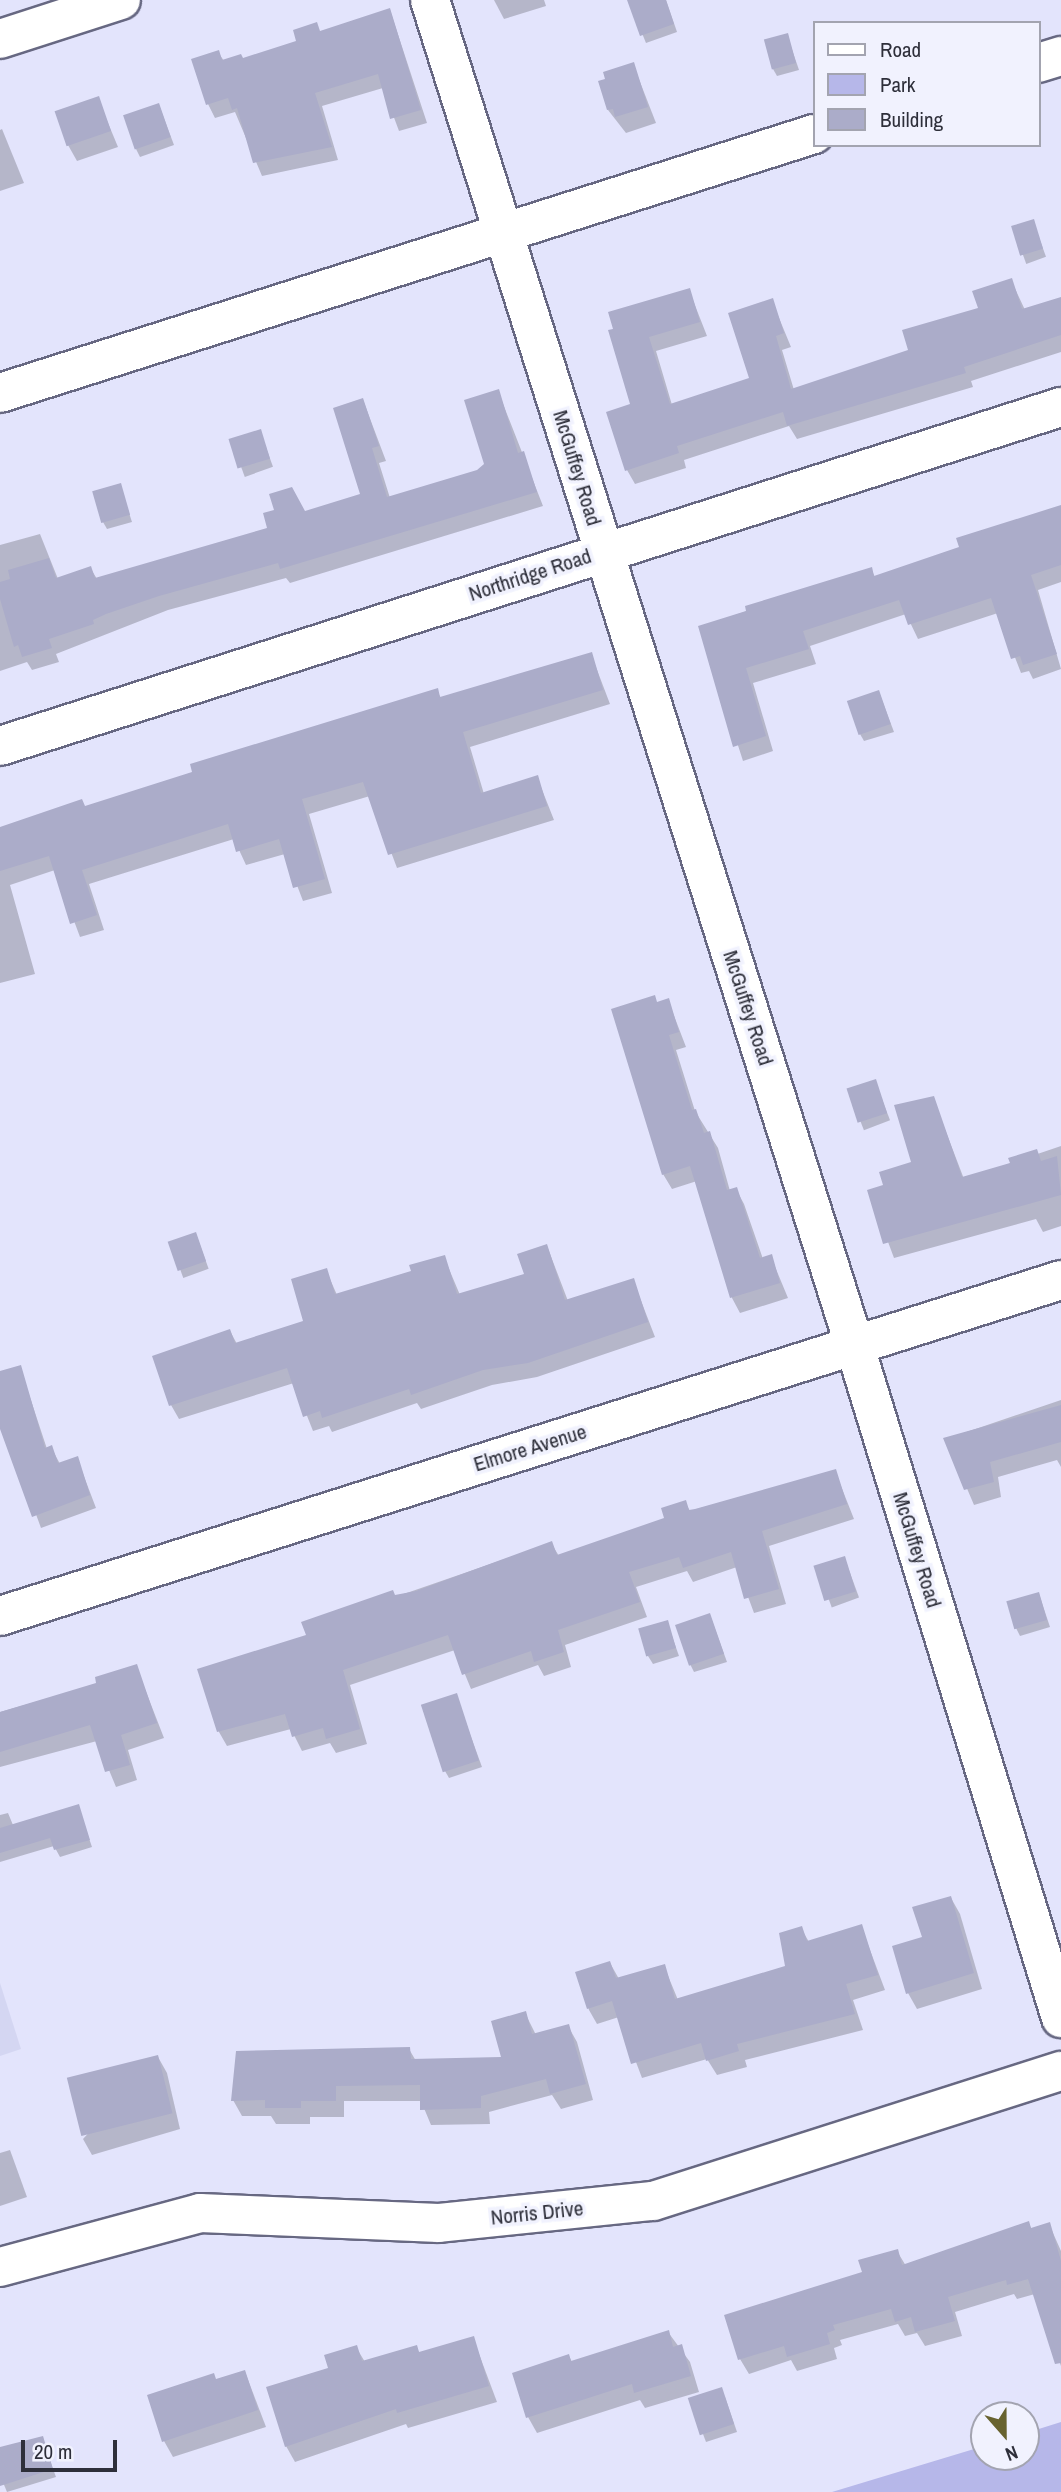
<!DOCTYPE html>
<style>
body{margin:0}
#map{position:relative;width:1061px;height:2492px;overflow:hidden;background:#e3e4fc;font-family:"Archivo Narrow",sans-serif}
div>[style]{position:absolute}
.built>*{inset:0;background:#d4d6f2}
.green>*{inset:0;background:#b6b7e9}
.shadow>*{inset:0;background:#0003;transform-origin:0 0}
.building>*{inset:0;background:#abacc9;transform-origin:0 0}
.roads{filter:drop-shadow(2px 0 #676882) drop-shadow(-2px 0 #676882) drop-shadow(0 2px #676882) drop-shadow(0 -2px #676882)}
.minor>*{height:38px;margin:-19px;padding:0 19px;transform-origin:19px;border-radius:19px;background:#fff}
span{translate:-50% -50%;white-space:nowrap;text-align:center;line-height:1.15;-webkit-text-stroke:7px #f1f2fe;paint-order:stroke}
.street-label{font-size:21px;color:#2e2f3a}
.legend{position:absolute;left:813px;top:21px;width:228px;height:126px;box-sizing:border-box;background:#f1f2fe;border:2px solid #a3a4b0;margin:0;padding:9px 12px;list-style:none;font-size:21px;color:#2e2f3a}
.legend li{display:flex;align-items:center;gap:14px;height:35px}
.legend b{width:35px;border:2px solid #a3a4b0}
.north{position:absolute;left:970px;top:2401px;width:70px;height:70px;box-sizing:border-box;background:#f1f2fe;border:2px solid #a3a4b0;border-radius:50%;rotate:159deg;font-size:19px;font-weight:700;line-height:28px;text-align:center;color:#2e2f3a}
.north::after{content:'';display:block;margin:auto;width:24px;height:32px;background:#68632f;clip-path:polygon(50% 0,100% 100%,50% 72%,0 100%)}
.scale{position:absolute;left:21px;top:2440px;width:96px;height:32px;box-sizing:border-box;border:4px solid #2e2f3a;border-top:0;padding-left:9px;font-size:21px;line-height:24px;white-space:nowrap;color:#2e2f3a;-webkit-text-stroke:5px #f1f2fe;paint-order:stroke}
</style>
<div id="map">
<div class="built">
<div style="clip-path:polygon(0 1983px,21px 2049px,0 2056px)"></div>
</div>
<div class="green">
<div style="clip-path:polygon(1061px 2422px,1061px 2492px,832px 2492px,984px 2446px,984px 2457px,1026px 2457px,1026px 2433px)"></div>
</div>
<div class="shadow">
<div style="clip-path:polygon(494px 0,544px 0,546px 6px,504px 19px)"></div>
<div style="clip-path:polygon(641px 0,666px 0,677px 32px,646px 43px,630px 4px)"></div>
<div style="clip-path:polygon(390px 10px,427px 123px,399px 131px,383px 88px,322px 106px,338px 160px,262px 176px,235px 112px,215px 118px,208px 104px,218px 52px,224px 61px,243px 60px)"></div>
<div style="clip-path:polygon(787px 35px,799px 70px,777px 76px,773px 69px)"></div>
<div style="clip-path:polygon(633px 64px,656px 123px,626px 133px,608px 110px)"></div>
<div style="clip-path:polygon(98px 99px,118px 147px,77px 161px,68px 145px)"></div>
<div style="clip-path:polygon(159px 105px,174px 145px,140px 157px,136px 149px)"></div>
<div style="clip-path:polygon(2px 129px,24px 183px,0 191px,0 130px)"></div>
<div style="left:1033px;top:221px;width:38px;height:21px;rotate:70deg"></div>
<div style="clip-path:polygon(1011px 280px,1025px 310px,1061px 298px,1061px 352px,971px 381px,973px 387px,797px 439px,789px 426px,684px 460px,686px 468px,635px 484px,627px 470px,633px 405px,610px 331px,689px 290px,707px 336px,656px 351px,672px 405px,752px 379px,772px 301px,791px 347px,782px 350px,794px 390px,910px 351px,980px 310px)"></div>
<div style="clip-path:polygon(498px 391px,543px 506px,290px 583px,286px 578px,168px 610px,56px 654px,59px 662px,32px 670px,27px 662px,0 671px,0 545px,40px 534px,58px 579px,91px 569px,97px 579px,269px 529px,362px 495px,363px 400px,386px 461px,379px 463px,390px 498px,478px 471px,486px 465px)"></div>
<div style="left:260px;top:431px;width:38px;height:30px;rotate:70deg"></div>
<div style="clip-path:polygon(120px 485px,132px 522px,107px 529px,103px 522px)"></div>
<div style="clip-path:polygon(1061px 507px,1061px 582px,1038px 590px,1061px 669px,1033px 679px,1029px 671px,1021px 673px,998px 613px,918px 639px,906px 614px,810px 646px,816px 664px,753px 683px,773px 751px,743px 761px,700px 627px,871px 569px,875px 577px,961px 548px)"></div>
<div style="clip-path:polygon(591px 654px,610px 704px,470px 747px,484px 794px,537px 777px,554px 820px,397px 868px,370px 796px,309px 814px,332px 893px,303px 901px,285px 854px,246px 865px,234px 839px,89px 884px,104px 930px,80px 937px,55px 870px,10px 885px,35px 974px,0 983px,0 828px,86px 808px,437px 691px,441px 698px)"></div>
<div style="clip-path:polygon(879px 692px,894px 732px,864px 741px,860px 734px)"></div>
<div style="clip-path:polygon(668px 1000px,686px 1047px,676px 1050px,695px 1111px,718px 1148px,730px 1191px,736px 1189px,744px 1204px,763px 1259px,771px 1257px,788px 1298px,740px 1313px,732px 1298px,697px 1181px,672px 1189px,663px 1174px,658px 1003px)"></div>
<div style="left:875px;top:1081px;width:42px;height:28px;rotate:69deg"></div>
<div style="clip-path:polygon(933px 1098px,964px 1179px,1061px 1146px,1061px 1226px,1043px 1232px,1036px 1219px,894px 1258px,869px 1191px,886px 1186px,913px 1163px)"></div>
<div style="left:196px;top:1234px;width:37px;height:27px;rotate:70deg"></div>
<div style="clip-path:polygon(547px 1246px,568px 1301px,633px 1280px,655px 1337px,537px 1377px,492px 1385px,421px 1409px,417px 1403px,332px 1432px,329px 1426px,313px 1431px,294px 1383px,179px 1419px,171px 1405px,230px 1331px,237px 1344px,305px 1322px,326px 1270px,337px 1295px,413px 1273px,444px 1257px,460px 1295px,526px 1275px)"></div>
<div style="clip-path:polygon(20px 1367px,47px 1449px,51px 1447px,60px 1464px,77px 1458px,96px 1508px,41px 1528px,0 1416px,0 1372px)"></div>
<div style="clip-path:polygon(1061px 1400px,1061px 1467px,1057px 1460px,998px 1477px,1001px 1497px,974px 1505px,946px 1439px)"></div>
<div style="clip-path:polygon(835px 1471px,854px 1519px,769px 1546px,786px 1604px,754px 1613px,737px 1567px,693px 1582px,687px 1571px,636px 1587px,647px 1617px,565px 1645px,571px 1667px,544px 1676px,538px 1665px,471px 1689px,455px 1650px,350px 1685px,367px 1744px,336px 1753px,330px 1743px,302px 1751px,291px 1729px,227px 1746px,219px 1732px,199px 1670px,308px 1636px,395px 1597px,551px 1543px,559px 1556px,667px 1519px,685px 1502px,690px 1511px)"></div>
<div style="left:845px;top:1559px;width:41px;height:29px;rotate:70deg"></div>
<div style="clip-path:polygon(1039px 1594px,1050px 1627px,1020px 1636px,1016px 1628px)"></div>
<div style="clip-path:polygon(710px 1615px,727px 1662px,694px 1672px,690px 1664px)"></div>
<div style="clip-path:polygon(667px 1622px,679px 1656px,653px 1664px,648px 1656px)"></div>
<div style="clip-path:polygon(136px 1666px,164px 1738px,128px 1750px,137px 1780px,116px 1787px,97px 1741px,0 1767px,0 1712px,99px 1684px)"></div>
<div style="clip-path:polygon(456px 1696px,482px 1767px,449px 1778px,445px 1771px)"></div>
<div style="clip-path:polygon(78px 1806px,92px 1847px,60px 1857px,54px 1846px,0 1862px,0 1815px,8px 1813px,13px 1825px)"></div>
<div style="clip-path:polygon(951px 1898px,960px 1914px,982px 1989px,917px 2009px,908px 1993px,924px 1938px)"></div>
<div style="clip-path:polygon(861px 1926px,885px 1990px,853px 2000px,863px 2030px,745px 2060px,747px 2067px,717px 2075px,707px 2059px,642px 2078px,619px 2017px,597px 2024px,589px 2010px,620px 1997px,589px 2010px,577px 1973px,610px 1963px,619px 1979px,664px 1966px,678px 2000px,787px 1967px,781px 1934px,801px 1928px,809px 1942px)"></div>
<div style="clip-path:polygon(525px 2013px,536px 2035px,568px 2026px,577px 2042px,593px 2100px,561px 2109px,552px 2095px,489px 2112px,490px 2124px,431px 2125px,421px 2101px,344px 2101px,344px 2117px,310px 2117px,310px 2124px,276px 2124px,271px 2116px,242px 2116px,233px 2100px,409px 2049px,416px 2061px,503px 2059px)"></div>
<div style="clip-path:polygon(158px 2057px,167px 2073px,180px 2129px,92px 2155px,83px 2139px)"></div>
<div style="clip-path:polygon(10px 2150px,27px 2197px,0 2206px,0 2153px)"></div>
<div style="clip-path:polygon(1029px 2224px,1032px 2230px,1049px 2224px,1061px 2251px,1061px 2366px,1035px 2294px,1017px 2299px,1014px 2294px,955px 2312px,962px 2336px,925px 2346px,917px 2333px,905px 2336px,898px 2324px,840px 2340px,842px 2345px,834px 2348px,837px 2359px,797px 2371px,791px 2360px,749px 2374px,740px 2359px,897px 2251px,906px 2266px)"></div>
<div style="clip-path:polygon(668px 2332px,690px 2362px,699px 2392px,645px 2408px,640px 2400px,537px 2433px,528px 2417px,569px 2356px,572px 2362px)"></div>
<div style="clip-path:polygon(473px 2338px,497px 2402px,408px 2428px,406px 2424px,295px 2462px,286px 2446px,330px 2369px,356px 2347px,365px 2362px,416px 2347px,420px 2354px)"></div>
<div style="clip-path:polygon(245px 2372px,266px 2427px,173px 2457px,164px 2441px,216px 2381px)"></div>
<div style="clip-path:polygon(725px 2397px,737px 2432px,706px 2442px,690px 2399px)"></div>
<div style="clip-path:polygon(42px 2439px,56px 2477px,7px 2492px,0 2475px,0 2450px)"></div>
</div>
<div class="building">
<div style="clip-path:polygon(627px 0,666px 0,674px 24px,640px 36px)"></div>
<div style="clip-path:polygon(390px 8px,421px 110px,390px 119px,378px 74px,315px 93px,332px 147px,253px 163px,237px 108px,232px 110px,228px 98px,206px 105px,191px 59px,219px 50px,222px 60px,241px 54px,243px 58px,296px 41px,293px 30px,317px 22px,320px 31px)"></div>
<div style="left:788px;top:33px;width:31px;height:25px;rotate:75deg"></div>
<div style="clip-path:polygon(634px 62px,648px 107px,615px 117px,613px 109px,607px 110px,598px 81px,605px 79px,603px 72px)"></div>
<div style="left:99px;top:96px;width:37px;height:47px;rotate:71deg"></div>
<div style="left:159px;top:103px;width:36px;height:38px;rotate:71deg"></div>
<div style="left:1034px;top:219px;width:31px;height:24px;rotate:73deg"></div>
<div style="clip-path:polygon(1012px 278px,1022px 309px,1061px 297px,1061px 335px,964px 367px,966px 373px,787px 426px,783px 412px,677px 446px,679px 453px,625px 471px,606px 412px,630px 404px,608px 330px,613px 329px,608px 312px,690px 288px,700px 322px,649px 337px,670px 404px,749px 378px,728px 313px,773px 298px,784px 333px,776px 336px,791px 389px,908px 350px,902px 330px,978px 308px,972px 291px)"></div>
<div style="clip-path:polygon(499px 389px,518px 453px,524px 451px,537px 492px,280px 569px,278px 563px,159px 596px,106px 614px,93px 620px,94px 624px,49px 639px,52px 648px,22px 657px,18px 645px,14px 647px,0 599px,0 582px,10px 579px,8px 570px,49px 558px,56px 578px,91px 566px,95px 578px,267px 528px,263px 513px,274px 510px,269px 494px,292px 487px,305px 511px,360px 494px,333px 408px,363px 398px,379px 446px,372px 448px,387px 497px,477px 470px,484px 464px,464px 400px)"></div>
<div style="left:261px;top:429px;width:31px;height:34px;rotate:73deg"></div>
<div style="left:121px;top:483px;width:33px;height:30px;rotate:74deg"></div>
<div style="clip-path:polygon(1061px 505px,1061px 565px,1031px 575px,1057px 654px,1023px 665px,1020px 656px,1011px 659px,991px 598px,908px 625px,899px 600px,803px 631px,809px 649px,746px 668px,766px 736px,733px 747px,698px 626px,746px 611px,745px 606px,872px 567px,874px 576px,959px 547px,956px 538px)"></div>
<div style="clip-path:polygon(592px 652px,603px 690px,463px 732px,481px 793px,538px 775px,547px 806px,388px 855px,363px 782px,302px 799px,325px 879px,293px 888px,279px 839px,236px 852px,228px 824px,82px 870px,97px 915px,70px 924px,49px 856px,0 871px,0 827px,82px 799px,85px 806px,192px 772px,190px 764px,438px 688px,440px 697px)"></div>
<div style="left:879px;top:690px;width:36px;height:34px;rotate:71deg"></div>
<div style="clip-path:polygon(655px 995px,657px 1002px,669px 998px,679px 1032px,669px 1035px,692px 1110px,696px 1109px,704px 1133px,710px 1131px,727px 1190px,737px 1187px,760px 1258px,772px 1254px,780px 1283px,730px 1298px,690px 1166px,662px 1175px,611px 1009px)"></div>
<div style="left:876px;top:1079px;width:36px;height:31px;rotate:72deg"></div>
<div style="clip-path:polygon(934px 1096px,962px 1177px,1010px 1163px,1008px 1158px,1037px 1149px,1041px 1161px,1057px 1156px,1061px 1195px,883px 1244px,867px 1190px,883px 1185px,879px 1172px,911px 1162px,894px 1105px)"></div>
<div style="left:196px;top:1232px;width:31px;height:30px;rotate:71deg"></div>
<div style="clip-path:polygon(547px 1244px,565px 1300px,634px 1278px,648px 1322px,528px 1363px,483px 1370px,411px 1395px,409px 1389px,322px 1418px,320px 1411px,303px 1417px,287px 1368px,169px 1406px,152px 1356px,230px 1329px,235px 1343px,303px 1321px,291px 1279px,327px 1268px,335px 1294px,411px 1271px,409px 1265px,445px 1255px,457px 1294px,524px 1274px,517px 1254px)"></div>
<div style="clip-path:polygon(21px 1365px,45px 1448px,52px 1445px,58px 1463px,78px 1456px,90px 1495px,32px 1517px,0 1429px,0 1371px)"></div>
<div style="clip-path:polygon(1061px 1405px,1061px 1442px,990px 1462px,994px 1482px,964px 1490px,943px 1438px)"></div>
<div style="clip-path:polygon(836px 1469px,847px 1504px,762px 1531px,779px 1589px,744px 1599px,731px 1552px,683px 1568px,679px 1557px,629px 1572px,640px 1602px,558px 1630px,564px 1652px,534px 1662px,531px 1651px,462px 1675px,448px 1635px,343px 1670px,360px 1729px,326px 1739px,323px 1728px,292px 1737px,285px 1714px,217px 1732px,197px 1669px,306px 1635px,301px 1622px,393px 1590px,395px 1595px,416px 1591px,552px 1541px,557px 1555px,664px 1518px,661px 1508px,686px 1500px,689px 1510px,695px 1509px)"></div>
<div style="left:845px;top:1556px;width:37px;height:33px;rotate:73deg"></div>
<div style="left:1039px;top:1592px;width:29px;height:34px;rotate:74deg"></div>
<div style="left:710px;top:1613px;width:43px;height:37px;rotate:71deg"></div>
<div style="left:668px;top:1620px;width:29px;height:31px;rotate:74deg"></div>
<div style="clip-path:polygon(137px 1664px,157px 1723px,121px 1735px,130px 1765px,105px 1772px,90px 1725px,0 1752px,0 1712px,96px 1683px,95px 1677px)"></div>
<div style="left:457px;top:1693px;width:71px;height:38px;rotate:72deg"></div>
<div style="clip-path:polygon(79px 1804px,90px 1840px,54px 1850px,50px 1838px,0 1853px,0 1828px)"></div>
<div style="clip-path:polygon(951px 1896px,974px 1973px,906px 1994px,892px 1946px,922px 1937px,912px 1907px)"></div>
<div style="clip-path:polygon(862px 1924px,878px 1975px,846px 1984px,855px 2014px,737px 2044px,739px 2051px,706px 2061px,701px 2043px,631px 2064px,612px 2001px,587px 2009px,575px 1972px,610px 1961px,616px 1978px,665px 1964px,675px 1999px,785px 1966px,779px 1933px,802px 1926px,807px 1941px)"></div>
<div style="clip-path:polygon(526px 2011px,532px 2034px,569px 2024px,586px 2084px,550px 2094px,546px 2079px,481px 2096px,481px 2108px,420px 2110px,420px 2085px,336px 2086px,336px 2101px,301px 2101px,301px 2108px,265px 2108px,265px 2100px,231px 2101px,236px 2051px,410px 2047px,411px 2059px,501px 2057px,491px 2021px)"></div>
<div style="left:158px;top:2055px;width:60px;height:94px;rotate:76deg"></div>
<div style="clip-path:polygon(1029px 2221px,1031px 2228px,1050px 2222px,1061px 2261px,1061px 2363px,1055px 2364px,1028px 2279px,1007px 2285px,1006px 2280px,948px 2297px,955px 2321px,915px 2332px,911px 2317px,895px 2322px,891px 2309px,833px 2325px,835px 2330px,827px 2333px,830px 2344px,787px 2357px,784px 2346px,738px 2360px,724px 2315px,862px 2272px,858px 2260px,898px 2249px,902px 2265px)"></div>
<div style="clip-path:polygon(669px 2330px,673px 2347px,682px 2344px,691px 2376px,634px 2393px,632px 2384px,526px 2418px,512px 2373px,569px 2354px,571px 2361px)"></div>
<div style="clip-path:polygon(474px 2336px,489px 2386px,397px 2413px,396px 2409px,285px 2447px,266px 2387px,328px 2368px,324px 2355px,357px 2345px,362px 2361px,417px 2345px,419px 2352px)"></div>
<div style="clip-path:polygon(245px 2370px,258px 2410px,162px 2442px,147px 2395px,214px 2373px,216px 2379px)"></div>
<div style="left:722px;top:2387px;width:39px;height:36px;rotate:72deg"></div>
<div style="clip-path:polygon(43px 2436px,53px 2469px,0 2486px,0 2447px)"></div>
</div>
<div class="roads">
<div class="minor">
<div style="left:430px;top:0;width:1412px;rotate:72.49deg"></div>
<div style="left:855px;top:1347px;width:702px;rotate:72.93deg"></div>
<div style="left:0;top:39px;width:127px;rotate:-17.9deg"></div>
<div style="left:1038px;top:63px;width:24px;rotate:-17deg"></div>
<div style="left:0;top:393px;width:854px;rotate:-17.65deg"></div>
<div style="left:0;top:746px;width:1114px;rotate:-17.72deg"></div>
<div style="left:0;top:1616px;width:1113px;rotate:-17.57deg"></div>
<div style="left:0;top:2267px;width:207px;rotate:-15.1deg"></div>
<div style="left:200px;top:2213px;width:239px;rotate:2.4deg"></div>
<div style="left:439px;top:2223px;width:215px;rotate:-5.9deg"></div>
<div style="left:653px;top:2201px;width:428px;rotate:-17.7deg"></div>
</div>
</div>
<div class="street-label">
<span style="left:577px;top:468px;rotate:73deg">McGuffey Road</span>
<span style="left:530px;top:575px;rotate:-18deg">Northridge Road</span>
<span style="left:748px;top:1008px;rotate:72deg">McGuffey Road</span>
<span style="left:530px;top:1448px;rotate:-17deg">Elmore Avenue</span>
<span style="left:917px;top:1550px;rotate:73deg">McGuffey Road</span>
<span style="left:537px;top:2213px;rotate:-6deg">Norris Drive</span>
</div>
<ul class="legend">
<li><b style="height:9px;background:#fff"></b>Road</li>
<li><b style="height:19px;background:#b6b7e9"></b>Park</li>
<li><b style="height:19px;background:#abacc9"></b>Building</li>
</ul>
<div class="north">N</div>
<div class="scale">20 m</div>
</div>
